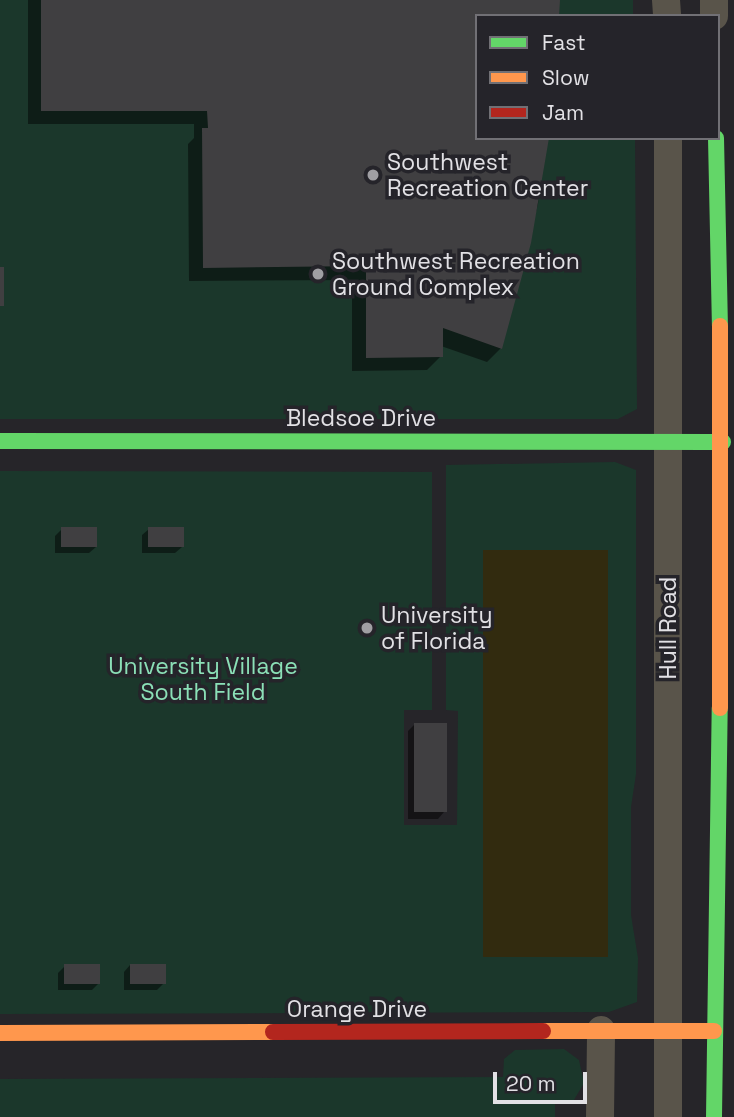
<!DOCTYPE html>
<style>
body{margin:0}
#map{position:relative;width:734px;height:1117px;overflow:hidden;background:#262529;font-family:"Space Grotesk",sans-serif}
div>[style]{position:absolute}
.green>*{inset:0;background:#1b372b}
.sand>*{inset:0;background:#322b0f;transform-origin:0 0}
.shadow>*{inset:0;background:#0007}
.building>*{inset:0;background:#403f41;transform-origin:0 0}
.street>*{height:28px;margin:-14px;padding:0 14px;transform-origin:14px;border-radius:14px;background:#59544a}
.fast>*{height:16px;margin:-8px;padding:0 8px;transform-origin:8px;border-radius:8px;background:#63d668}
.slow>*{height:16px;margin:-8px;padding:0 8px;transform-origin:8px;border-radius:8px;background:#ff974d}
.jam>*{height:16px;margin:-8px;padding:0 8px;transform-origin:8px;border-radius:8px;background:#b3261e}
.dots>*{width:19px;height:19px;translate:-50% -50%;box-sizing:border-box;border:4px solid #25242a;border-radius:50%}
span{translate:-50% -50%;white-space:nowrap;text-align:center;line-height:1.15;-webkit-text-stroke:7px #25242a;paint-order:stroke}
.poi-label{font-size:23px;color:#e2e1e5}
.left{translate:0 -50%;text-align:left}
.street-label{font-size:23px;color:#e2e1e5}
.park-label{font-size:23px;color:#8be0b7}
.legend{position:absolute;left:475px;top:14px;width:245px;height:126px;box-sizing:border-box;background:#25242a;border:2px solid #717075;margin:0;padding:9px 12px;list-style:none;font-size:21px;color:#e2e1e5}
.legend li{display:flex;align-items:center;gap:14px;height:35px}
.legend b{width:35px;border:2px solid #717075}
.scale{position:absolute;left:493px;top:1072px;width:94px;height:32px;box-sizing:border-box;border:4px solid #e2e1e5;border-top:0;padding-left:9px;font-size:21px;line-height:24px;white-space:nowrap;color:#e2e1e5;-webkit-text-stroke:5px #25242a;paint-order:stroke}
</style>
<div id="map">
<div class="green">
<div style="clip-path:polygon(0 0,633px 0,633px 16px,477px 16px,477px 138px,635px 138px,637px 409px,618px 419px,0 419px)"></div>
<div style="clip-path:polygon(615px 462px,636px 470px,636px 774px,631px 807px,631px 915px,638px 958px,637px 1002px,609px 1012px,0 1014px,0 471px,432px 472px,432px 710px,404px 710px,404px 825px,457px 825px,458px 711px,446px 710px,446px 465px)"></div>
<div style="clip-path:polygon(564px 1049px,579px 1060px,584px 1083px,574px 1100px,555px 1101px,555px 1117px,0 1117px,0 1079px,503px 1077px,504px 1059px,515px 1050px)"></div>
</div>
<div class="sand">
<div style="left:608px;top:550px;width:407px;height:125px;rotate:90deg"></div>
</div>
<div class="shadow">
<div style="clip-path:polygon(28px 0,557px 0,477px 16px,477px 138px,546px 138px,538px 204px,501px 348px,487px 362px,441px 346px,441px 356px,427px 370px,352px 371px,352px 280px,189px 281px,188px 144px,194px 138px,194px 124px,28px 124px)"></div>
<div style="clip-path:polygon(62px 529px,96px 547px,89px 553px,55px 553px,55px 536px)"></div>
<div style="clip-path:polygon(149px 529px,182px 547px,175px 553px,142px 553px,142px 535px)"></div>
<div style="clip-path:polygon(415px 724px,444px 812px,438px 819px,408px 819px,408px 731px)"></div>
<div style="clip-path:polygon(130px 965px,164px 983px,157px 990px,124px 990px,124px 972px)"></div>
<div style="clip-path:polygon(65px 966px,99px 983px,92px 990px,58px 990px,58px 973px)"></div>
</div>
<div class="building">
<div style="clip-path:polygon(41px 0,560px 0,559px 16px,477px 16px,477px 138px,549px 138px,531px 243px,502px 349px,443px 328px,443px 357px,366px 358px,366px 266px,203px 268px,202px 128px,208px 128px,207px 111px,41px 111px)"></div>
<div style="left:0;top:267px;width:4px;height:39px"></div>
<div style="left:61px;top:527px;width:36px;height:20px"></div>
<div style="left:148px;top:527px;width:36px;height:20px"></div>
<div style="left:414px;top:723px;width:33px;height:89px"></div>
<div style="left:64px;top:964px;width:36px;height:20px"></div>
<div style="left:130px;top:964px;width:36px;height:20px"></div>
</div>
<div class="street">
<div style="left:666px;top:0;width:16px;rotate:86deg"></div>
<div style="left:714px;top:0;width:16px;rotate:90deg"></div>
<div style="left:600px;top:1117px;width:87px;rotate:-89.3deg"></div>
<div style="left:668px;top:1117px;width:979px;rotate:-90deg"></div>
</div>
<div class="fast">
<div style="left:716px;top:138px;width:188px;rotate:88.8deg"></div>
<div style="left:0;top:441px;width:723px;rotate:0.08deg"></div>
<div style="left:714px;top:1117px;width:409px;rotate:-89.2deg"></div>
</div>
<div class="slow">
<div style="left:720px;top:708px;width:382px;rotate:-90deg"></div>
<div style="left:543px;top:1031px;width:171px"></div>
<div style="left:0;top:1033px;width:273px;rotate:-0.2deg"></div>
</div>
<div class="jam">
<div style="left:273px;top:1032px;width:270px;rotate:-0.2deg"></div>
</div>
<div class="dots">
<div style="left:373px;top:175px;background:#a09fa3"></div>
<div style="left:318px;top:274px;background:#a09fa3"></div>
<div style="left:367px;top:628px;background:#a09fa3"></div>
</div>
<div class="poi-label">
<span class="left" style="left:387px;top:175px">Southwest<br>Recreation Center</span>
<span class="left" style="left:332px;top:274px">Southwest Recreation<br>Ground Complex</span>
<span class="left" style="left:381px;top:628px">University<br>of Florida</span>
</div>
<div class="street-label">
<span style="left:361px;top:418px">Bledsoe Drive</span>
<span style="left:668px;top:628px;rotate:-90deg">Hull Road</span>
<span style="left:357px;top:1009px">Orange Drive</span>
</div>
<div class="park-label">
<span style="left:203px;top:679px">University Village<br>South Field</span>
</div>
<ul class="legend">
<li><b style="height:9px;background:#63d668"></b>Fast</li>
<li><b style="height:9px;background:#ff974d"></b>Slow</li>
<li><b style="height:9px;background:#b3261e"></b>Jam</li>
</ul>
<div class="scale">20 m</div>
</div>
